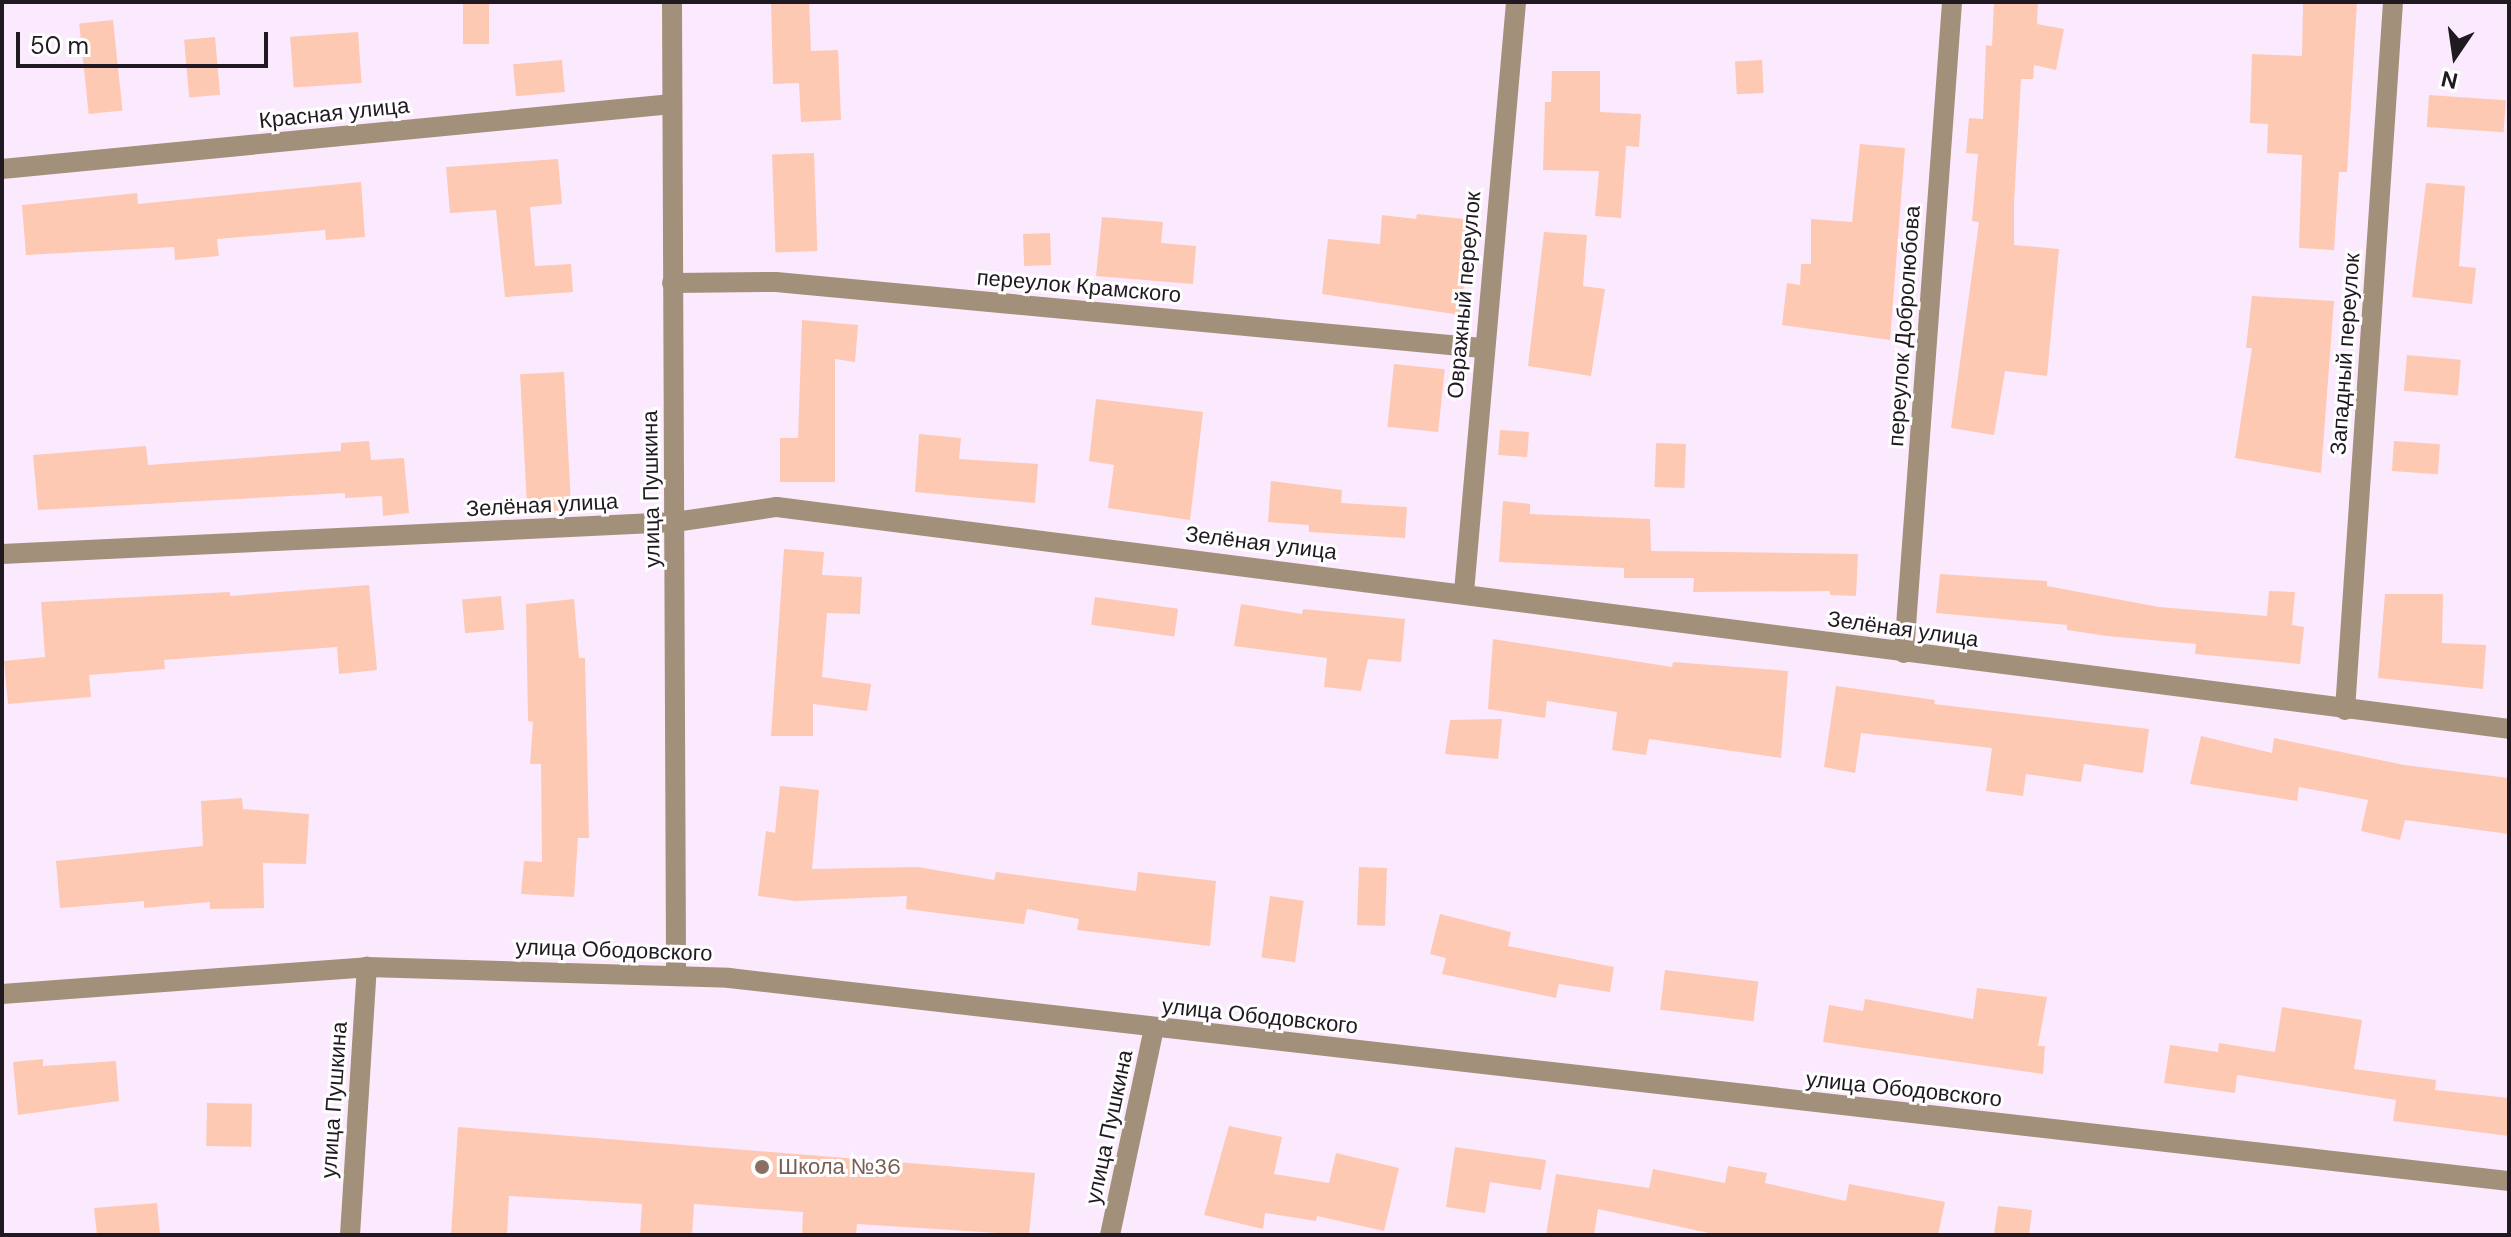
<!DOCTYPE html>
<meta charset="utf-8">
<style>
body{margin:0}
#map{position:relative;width:2511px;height:1237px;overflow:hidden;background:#fbeafe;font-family:"DM Sans",sans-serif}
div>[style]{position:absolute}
.building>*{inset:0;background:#fec9b3;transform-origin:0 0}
.minor>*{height:20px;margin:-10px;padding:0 10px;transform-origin:10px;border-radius:10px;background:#a3907b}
.dots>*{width:22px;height:22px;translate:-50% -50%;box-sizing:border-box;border:4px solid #fefefe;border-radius:50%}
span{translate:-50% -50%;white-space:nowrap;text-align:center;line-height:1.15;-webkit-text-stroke:6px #fefefe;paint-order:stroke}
.street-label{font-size:22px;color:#211922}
.education-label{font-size:22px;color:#785e54}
.left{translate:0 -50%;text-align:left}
.frame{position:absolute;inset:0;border:4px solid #211922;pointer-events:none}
.north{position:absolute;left:2415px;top:16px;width:80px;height:80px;-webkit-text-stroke:6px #fefefe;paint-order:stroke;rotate:193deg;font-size:22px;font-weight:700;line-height:32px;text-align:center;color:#211922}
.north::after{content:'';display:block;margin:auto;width:28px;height:36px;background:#211922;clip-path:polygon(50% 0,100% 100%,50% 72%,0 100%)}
.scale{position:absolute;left:16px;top:32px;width:252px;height:36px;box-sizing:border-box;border:4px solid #211922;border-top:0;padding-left:10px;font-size:24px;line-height:28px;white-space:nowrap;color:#211922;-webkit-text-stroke:6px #fefefe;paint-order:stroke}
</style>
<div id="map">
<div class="building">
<div style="left:463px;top:2px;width:26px;height:42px"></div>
<div style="clip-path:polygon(771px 2px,809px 2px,811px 51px,838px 50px,841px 120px,801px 122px,799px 83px,773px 84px)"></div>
<div style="clip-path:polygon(1994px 2px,2038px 2px,2037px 24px,2064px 29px,2056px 70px,2034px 65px,2033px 79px,2021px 79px,2014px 203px,2014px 245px,2059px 249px,2047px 376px,2005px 371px,1994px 435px,1951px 428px,1979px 222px,1972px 221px,1978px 154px,1966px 153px,1969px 118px,1983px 119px,1986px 45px,1992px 46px)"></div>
<div style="clip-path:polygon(2303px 2px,2357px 2px,2347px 172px,2339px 172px,2334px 250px,2299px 248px,2302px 155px,2267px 153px,2268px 124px,2250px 123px,2252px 54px,2302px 56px)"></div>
<div style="left:113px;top:20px;width:91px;height:34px;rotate:84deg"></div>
<div style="left:358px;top:32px;width:51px;height:68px;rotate:86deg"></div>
<div style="left:215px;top:37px;width:58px;height:31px;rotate:85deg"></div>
<div style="left:562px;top:60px;width:32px;height:49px;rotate:85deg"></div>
<div style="left:1762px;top:60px;width:33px;height:27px;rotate:87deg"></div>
<div style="clip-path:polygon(1552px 71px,1600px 71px,1600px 112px,1641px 114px,1639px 147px,1626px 146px,1621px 218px,1595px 216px,1599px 171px,1543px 170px,1545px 102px,1551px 102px)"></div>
<div style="left:2429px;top:95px;width:77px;height:32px;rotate:4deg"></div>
<div style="clip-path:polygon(1860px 144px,1905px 148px,1890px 340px,1782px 325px,1787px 283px,1800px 285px,1801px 264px,1811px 264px,1811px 219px,1852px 222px)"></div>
<div style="left:814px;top:153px;width:98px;height:42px;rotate:88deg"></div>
<div style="clip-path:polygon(558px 159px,562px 204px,530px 207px,535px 266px,571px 264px,573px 292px,505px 297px,496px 210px,450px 213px,446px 167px)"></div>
<div style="clip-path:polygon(361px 182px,365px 237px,326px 240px,325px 230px,217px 239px,219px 256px,175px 260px,174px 247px,26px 255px,22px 205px,137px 193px,138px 204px)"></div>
<div style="clip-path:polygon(2426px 183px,2465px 186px,2459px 266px,2476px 268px,2472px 304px,2412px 297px)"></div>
<div style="clip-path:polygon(1417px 214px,1473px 220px,1460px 315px,1322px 294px,1328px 239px,1380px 244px,1382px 215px,1416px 219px)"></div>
<div style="clip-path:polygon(1102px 217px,1163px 222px,1161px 243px,1196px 246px,1193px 284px,1096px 276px)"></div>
<div style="clip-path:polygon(1544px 232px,1587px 235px,1583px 286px,1605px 289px,1591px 376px,1528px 366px)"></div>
<div style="left:1050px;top:233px;width:32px;height:27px;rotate:88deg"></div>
<div style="clip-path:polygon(2252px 296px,2334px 301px,2321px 473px,2235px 458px,2252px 348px,2246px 348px)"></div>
<div style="clip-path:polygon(802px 320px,858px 325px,855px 362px,835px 359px,835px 482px,780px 482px,780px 438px,798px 438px)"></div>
<div style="left:2407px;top:355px;width:54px;height:36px;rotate:5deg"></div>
<div style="left:1394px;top:364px;width:51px;height:63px;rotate:6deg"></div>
<div style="left:564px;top:372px;width:138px;height:44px;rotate:87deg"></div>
<div style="clip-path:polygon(1096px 399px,1203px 412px,1190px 520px,1108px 508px,1114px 465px,1089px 461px)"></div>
<div style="left:1500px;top:430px;width:29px;height:25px;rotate:4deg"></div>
<div style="clip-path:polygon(919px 434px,961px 438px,959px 459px,1038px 464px,1035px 503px,915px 492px)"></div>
<div style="clip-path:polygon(369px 441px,371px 460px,404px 458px,409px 513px,383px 516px,382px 496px,345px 498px,345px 493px,38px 510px,33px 455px,146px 446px,148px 465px,341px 451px,341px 443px)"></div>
<div style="left:2394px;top:441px;width:46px;height:30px;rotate:4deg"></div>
<div style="left:1656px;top:443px;width:30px;height:44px;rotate:2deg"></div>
<div style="clip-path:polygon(1271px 481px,1342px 490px,1341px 503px,1407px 507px,1405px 538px,1309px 532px,1309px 525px,1268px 522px)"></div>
<div style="clip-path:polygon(1503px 501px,1530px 504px,1530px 514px,1650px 519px,1651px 551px,1858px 554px,1856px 596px,1830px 595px,1830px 591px,1693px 592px,1694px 578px,1624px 578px,1624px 568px,1499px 562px)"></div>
<div style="clip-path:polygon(784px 549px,824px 552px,822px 575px,862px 577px,860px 614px,827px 613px,822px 677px,871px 684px,867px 711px,813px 704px,813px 736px,771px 736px)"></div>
<div style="clip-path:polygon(1940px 574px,2047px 581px,2047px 586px,2159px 607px,2267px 616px,2269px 591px,2295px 592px,2292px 625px,2304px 627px,2300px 664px,2195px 654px,2196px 644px,2107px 636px,2067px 630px,2067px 625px,1936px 613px)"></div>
<div style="clip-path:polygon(369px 585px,377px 670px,339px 674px,337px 647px,164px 660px,165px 669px,89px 675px,91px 697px,8px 704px,4px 661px,45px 657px,41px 602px,230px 592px,230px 596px)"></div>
<div style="clip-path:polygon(2385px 594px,2443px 594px,2442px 643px,2486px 645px,2483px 689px,2378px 678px)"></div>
<div style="left:501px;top:596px;width:34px;height:39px;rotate:85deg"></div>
<div style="left:1095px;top:597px;width:84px;height:28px;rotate:8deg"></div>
<div style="clip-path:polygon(574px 599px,579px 658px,585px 658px,589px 838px,578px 838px,574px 897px,521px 894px,524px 861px,542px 862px,541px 764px,530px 764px,533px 722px,528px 721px,526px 604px)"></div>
<div style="clip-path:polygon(1241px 604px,1302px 614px,1303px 609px,1405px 619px,1401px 662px,1368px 659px,1361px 691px,1324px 687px,1327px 658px,1234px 646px)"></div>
<div style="clip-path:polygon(1493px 639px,1672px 667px,1673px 662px,1788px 671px,1781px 758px,1649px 739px,1646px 755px,1612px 750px,1617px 712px,1547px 701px,1545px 718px,1488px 709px)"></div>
<div style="clip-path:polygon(1836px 686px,1935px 700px,1934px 704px,2149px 729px,2143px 773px,2084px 764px,2081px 782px,2026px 774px,2023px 796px,1986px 791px,1992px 748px,1861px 733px,1855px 773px,1824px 767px)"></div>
<div style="clip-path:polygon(1502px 719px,1498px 759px,1445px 754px,1450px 720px)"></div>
<div style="clip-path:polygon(2201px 736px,2272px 753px,2274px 738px,2404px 765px,2509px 778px,2509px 834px,2405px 820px,2400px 840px,2361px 831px,2368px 800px,2299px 787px,2297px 801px,2190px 784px)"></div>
<div style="clip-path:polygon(780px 786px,819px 790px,812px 869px,918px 867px,994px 880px,996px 872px,1136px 891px,1138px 872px,1216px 881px,1210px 946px,1077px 930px,1079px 919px,1027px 909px,1024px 924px,906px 909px,907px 896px,796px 901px,758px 896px,766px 831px,775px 833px)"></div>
<div style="clip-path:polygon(242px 798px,243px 809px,309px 814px,306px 864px,263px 863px,264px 908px,210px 909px,210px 902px,144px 908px,144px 901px,60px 908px,56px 861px,203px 846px,201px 801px)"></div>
<div style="left:1359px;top:867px;width:28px;height:58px;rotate:2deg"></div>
<div style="left:1270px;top:896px;width:34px;height:62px;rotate:8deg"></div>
<div style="clip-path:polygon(1440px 914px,1511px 932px,1508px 946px,1614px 967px,1610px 992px,1559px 984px,1556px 998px,1442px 974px,1446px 958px,1430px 954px)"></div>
<div style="left:1665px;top:970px;width:94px;height:40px;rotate:7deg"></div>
<div style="clip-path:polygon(1977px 988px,2047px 997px,2038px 1046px,2045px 1046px,2043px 1074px,1823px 1042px,1829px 1005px,1863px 1011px,1865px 999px,1973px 1019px)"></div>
<div style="clip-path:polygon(2282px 1007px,2362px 1020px,2354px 1069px,2436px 1080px,2435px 1090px,2509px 1098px,2509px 1136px,2393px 1121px,2396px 1100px,2237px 1075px,2235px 1093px,2164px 1083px,2170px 1045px,2218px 1052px,2219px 1043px,2275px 1052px)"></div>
<div style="clip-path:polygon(43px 1059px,43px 1066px,116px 1061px,119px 1101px,18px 1115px,13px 1062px)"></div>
<div style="left:207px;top:1103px;width:45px;height:43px;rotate:1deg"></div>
<div style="clip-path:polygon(1229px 1126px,1282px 1137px,1274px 1174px,1329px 1183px,1336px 1153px,1399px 1168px,1384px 1231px,1317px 1216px,1316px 1221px,1265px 1213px,1263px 1229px,1204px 1215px)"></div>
<div style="clip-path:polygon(458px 1127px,1035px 1173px,1029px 1235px,857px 1224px,856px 1235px,802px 1235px,803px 1212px,694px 1204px,692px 1235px,640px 1235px,642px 1204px,509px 1196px,507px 1235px,451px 1235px)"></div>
<div style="clip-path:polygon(1455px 1147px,1546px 1160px,1541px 1190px,1490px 1182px,1485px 1213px,1446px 1207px)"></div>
<div style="clip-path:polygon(1728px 1166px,1767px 1173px,1765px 1183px,1846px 1201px,1849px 1184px,1945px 1202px,1938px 1235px,1718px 1235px,1598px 1209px,1594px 1235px,1546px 1235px,1556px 1174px,1649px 1188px,1653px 1169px,1725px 1183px)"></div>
<div style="clip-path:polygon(157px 1203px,160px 1235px,97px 1235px,94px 1208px)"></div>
<div style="clip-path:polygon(1998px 1206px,2032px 1210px,2029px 1235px,1994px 1235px)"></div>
</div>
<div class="minor">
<div style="left:672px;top:2px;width:974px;rotate:89.76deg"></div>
<div style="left:2px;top:169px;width:673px;rotate:-5.54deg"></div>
<div style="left:672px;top:283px;width:104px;rotate:-0.6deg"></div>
<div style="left:776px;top:282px;width:709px;rotate:5.34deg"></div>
<div style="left:2px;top:554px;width:674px;rotate:-2.72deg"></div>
<div style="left:675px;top:522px;width:103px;rotate:-8.4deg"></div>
<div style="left:777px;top:507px;width:1746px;rotate:7.3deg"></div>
<div style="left:1464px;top:592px;width:592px;rotate:-84.96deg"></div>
<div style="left:1904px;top:653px;width:653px;rotate:-85.78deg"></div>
<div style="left:2345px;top:710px;width:710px;rotate:-86.12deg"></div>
<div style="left:2px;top:994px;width:366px;rotate:-4.2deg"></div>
<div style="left:367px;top:967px;width:362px;rotate:1.7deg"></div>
<div style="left:729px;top:978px;width:1792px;rotate:6.51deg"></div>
<div style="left:350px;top:1235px;width:269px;rotate:-86.4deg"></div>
<div style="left:1110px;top:1235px;width:212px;rotate:-78deg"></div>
</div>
<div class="dots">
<div style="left:762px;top:1167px;background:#8d6e63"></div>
</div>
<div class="street-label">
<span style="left:334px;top:113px;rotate:-6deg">Красная улица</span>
<span style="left:1079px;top:286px;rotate:5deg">переулок Крамского</span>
<span style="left:1464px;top:295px;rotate:-85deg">Овражный переулок</span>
<span style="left:1904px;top:326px;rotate:-86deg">переулок Добролюбова</span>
<span style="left:2345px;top:354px;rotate:-86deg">Западный переулок</span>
<span style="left:651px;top:489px;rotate:-91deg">улица Пушкина</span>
<span style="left:542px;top:505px;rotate:-3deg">Зелёная улица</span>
<span style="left:1261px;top:543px;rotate:7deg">Зелёная улица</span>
<span style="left:1903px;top:629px;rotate:8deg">Зелёная улица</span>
<span style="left:614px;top:950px;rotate:2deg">улица Ободовского</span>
<span style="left:1260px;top:1016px;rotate:6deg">улица Ободовского</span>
<span style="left:1904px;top:1089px;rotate:6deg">улица Ободовского</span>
<span style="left:334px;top:1100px;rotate:-86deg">улица Пушкина</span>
<span style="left:1109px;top:1127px;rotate:-78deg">улица Пушкина</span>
</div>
<div class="education-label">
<span class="left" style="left:778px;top:1167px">Школа №36</span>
</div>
<div class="frame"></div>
<div class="north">N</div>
<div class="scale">50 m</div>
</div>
